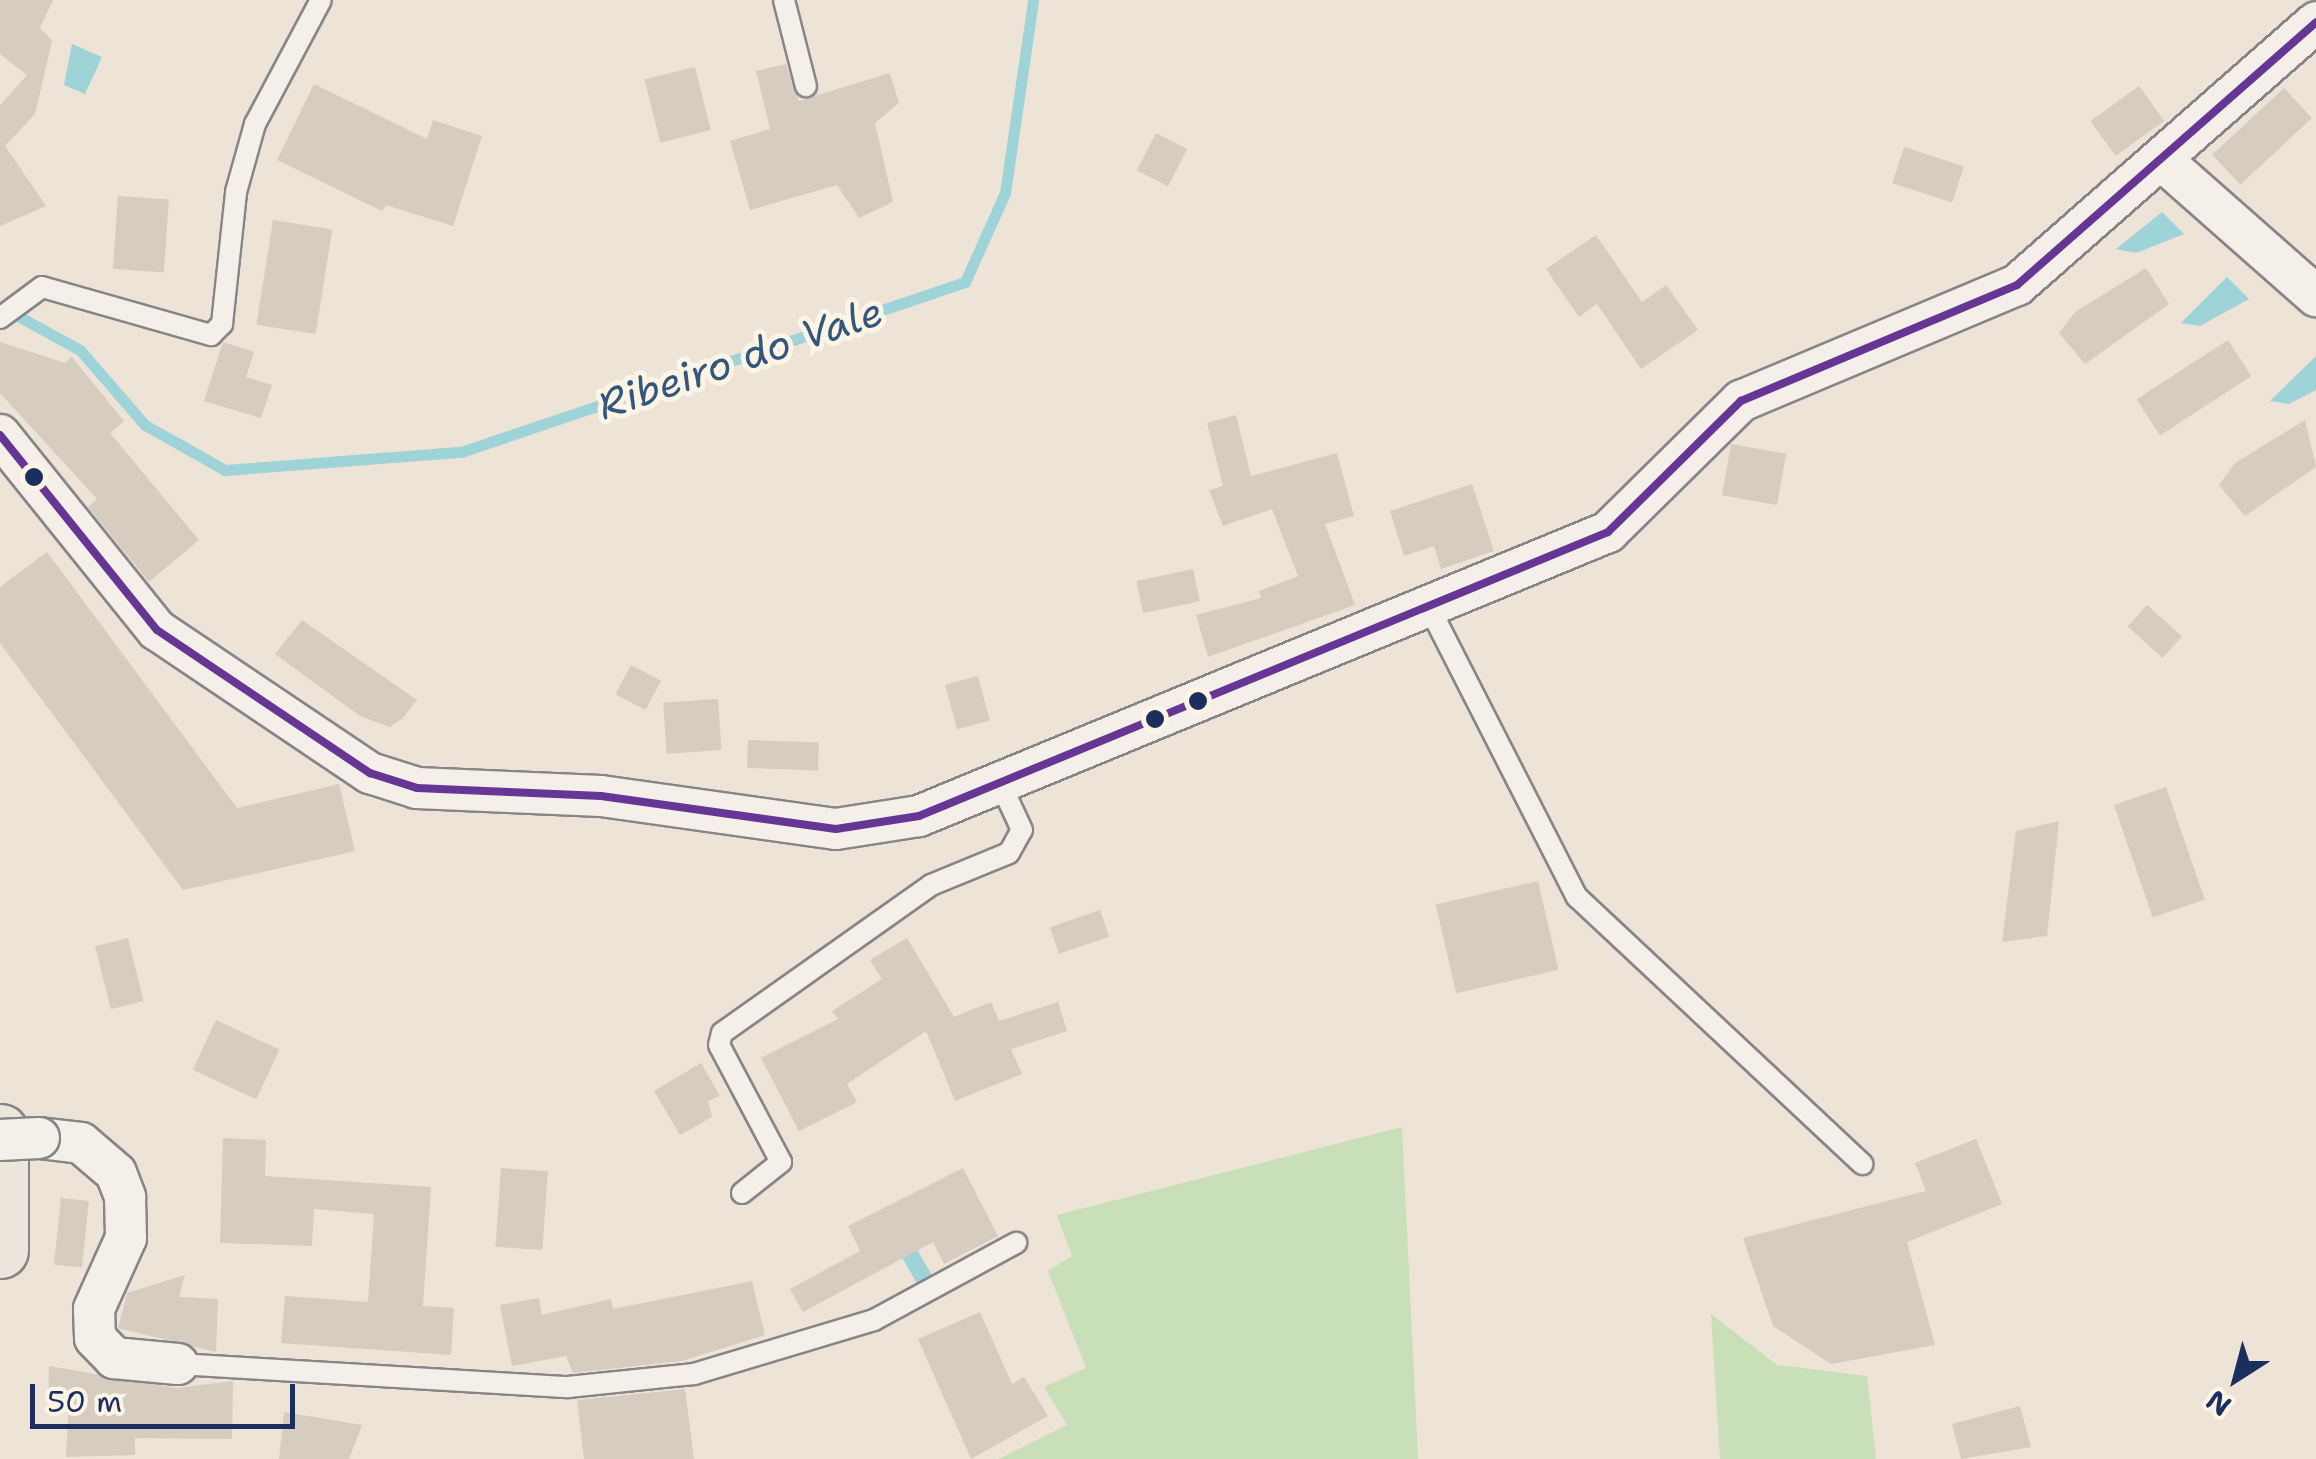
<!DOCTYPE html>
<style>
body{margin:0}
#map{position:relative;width:2316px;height:1459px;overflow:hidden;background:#ede3d7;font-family:"Shantell Sans",sans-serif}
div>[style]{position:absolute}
.green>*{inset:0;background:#c9dfb7}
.water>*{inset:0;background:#9ed4d7;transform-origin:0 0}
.stream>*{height:11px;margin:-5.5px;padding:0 5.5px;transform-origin:5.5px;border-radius:5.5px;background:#9ed4d7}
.building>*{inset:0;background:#d7ccc0;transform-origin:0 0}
.roads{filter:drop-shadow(2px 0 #868588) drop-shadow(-2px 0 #868588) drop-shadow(0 2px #868588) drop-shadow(0 -2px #868588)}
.lane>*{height:20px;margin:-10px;padding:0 10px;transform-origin:10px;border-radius:10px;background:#f4f0e9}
.street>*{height:40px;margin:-20px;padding:0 20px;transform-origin:20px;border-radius:20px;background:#f4f0e9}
.highway>*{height:55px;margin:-27.5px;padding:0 27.5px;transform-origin:27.5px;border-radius:27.5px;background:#ede6dc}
.bridges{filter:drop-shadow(2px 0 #868588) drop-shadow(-2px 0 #868588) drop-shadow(0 2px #868588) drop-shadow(0 -2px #868588)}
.street-bridge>*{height:40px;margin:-20px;padding:0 20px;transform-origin:20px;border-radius:20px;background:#f4f0e9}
.bus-1>*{height:8px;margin:-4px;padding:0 4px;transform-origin:4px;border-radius:4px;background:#663695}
.dots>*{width:28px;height:28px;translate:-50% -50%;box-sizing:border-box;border:5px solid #fcf5e5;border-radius:50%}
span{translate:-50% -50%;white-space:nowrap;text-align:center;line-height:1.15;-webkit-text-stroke:10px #fcf5e5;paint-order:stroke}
.water-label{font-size:40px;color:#33567c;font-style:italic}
.north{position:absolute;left:2186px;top:1329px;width:100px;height:100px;-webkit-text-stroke:8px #fcf5e5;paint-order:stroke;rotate:216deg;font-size:28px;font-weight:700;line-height:40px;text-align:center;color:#1b2f5e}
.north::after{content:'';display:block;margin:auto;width:35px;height:45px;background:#1b2f5e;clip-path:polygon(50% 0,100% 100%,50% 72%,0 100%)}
.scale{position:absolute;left:30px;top:1384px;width:265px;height:45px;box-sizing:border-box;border:5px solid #1b2f5e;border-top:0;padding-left:12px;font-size:30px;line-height:35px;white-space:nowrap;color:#1b2f5e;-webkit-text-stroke:8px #fcf5e5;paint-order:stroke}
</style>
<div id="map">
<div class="green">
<div style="clip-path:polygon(1402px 1127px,1418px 1459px,999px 1459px,1067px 1425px,1044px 1387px,1086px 1368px,1048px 1271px,1072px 1256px,1057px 1215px)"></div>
<div style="clip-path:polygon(1711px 1314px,1777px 1365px,1867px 1376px,1876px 1459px,1720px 1459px)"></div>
</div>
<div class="water">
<div style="clip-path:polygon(72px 44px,102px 57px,85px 94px,64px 85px)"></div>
<div style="clip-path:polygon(2162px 212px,2184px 234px,2136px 253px,2116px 249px)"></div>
<div style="clip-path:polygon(2227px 277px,2249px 299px,2200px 326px,2181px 323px)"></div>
<div style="clip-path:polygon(2316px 356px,2316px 390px,2289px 404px,2270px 401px)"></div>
<div style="left:907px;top:1232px;width:50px;height:17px;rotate:60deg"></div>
</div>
<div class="stream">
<div style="left:7px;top:310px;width:83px;rotate:28.7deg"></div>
<div style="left:80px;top:350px;width:99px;rotate:49.1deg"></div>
<div style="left:145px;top:425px;width:92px;rotate:29.4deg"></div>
<div style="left:225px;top:470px;width:237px;rotate:-4.4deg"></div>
<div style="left:461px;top:452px;width:532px;rotate:-18.64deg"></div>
<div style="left:965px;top:282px;width:98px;rotate:-65.8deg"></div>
<div style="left:1005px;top:193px;width:195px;rotate:-81.7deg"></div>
</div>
<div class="building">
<div style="clip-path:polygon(0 0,53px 0,40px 28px,52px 41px,35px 114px,5px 146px,46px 206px,0 226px,0 105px,27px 75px,0 54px)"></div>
<div style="clip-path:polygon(786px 64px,799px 101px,890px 73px,899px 103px,875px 123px,893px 202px,859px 218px,837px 185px,750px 210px,730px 141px,770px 129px,756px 71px)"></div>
<div style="left:695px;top:67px;width:65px;height:52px;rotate:76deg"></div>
<div style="clip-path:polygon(314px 84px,427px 139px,433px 120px,482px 136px,453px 226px,386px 205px,382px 211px,277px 160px)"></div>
<div style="left:2139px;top:86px;width:43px;height:60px;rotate:54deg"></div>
<div style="left:2284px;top:88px;width:41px;height:98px;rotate:47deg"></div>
<div style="left:1156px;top:133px;width:35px;height:42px;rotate:27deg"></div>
<div style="left:1904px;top:147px;width:63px;height:38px;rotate:18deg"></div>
<div style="left:118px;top:196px;width:51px;height:73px;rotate:4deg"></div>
<div style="left:273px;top:220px;width:60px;height:106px;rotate:9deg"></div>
<div style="clip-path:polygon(1596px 235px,1642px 302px,1666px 285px,1698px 330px,1641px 369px,1597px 304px,1579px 317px,1546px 269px)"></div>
<div style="clip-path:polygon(2146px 268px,2169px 304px,2085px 364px,2059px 333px,2075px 312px)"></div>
<div style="left:2228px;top:340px;width:43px;height:109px;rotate:57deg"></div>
<div style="clip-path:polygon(0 342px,65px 363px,72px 357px,124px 421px,110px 433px,199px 540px,149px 582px,88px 507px,97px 499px,0 393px)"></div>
<div style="clip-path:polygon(223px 342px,254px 352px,246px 377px,272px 385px,261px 418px,204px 401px)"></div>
<div style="clip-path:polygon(1236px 415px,1251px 476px,1337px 453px,1354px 516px,1325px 524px,1355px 605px,1208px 657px,1196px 615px,1261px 598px,1259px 591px,1298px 576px,1272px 509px,1223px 526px,1209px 490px,1223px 486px,1207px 423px)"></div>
<div style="clip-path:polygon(2305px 420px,2316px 467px,2245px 516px,2219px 485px,2235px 463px)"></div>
<div style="left:1731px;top:444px;width:56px;height:52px;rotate:10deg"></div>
<div style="clip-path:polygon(1472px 484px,1494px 551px,1441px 569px,1434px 546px,1404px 556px,1390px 511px)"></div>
<div style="clip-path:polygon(47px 552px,237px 808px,339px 784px,355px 851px,183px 890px,0 643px,0 587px)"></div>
<div style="left:1193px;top:569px;width:33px;height:58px;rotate:78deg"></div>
<div style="left:2147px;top:605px;width:47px;height:29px;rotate:42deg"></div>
<div style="clip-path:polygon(302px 620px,417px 700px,403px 718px,390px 727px,360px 716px,275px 654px)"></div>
<div style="left:631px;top:665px;width:34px;height:33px;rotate:28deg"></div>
<div style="left:978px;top:676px;width:46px;height:34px;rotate:75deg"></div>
<div style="left:718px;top:699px;width:51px;height:55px;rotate:86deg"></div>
<div style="left:748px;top:740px;width:71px;height:28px;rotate:2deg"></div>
<div style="left:2166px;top:787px;width:119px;height:55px;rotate:71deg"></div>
<div style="clip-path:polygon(2059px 821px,2047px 936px,2002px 942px,2016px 831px)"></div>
<div style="left:1538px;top:881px;width:91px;height:105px;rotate:77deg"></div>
<div style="left:1100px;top:910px;width:28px;height:53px;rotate:71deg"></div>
<div style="left:128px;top:938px;width:65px;height:34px;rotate:76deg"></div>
<div style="clip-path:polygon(907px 938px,954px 1017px,991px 1002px,999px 1021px,1058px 1002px,1067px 1031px,1011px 1049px,1022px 1074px,955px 1101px,926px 1031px,847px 1084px,857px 1102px,799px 1131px,761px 1058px,838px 1019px,832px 1011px,882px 979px,870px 960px)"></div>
<div style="left:216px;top:1020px;width:70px;height:55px;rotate:25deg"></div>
<div style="clip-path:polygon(701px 1063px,720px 1096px,708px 1101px,712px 1117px,680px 1135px,654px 1091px)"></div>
<div style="clip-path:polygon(223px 1138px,266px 1140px,265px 1176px,431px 1187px,423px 1306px,454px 1308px,451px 1355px,281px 1343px,285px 1296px,368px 1302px,374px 1214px,314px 1209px,312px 1246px,220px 1243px)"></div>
<div style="clip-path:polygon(1976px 1139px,2002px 1204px,1907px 1242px,1935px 1345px,1831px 1364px,1773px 1326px,1743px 1238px,1926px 1191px,1915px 1163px)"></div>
<div style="left:501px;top:1168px;width:47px;height:79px;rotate:4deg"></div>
<div style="clip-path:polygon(963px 1168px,998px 1236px,944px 1264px,933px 1242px,803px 1312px,790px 1289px,860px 1251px,848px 1226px)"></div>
<div style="left:61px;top:1198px;width:28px;height:67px;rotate:6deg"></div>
<div style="clip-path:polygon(185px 1275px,179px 1297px,218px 1299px,216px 1352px,118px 1328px,127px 1293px)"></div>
<div style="clip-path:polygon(752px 1281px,765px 1335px,682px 1361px,573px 1373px,566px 1356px,512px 1366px,500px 1305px,539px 1298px,542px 1315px,611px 1299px,613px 1309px)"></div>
<div style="clip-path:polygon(980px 1312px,1012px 1384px,1024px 1377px,1048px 1416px,971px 1459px,918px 1339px)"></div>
<div style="clip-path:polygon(49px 1366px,176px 1388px,233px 1381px,232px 1439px,135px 1438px,135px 1455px,66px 1457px,69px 1399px,48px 1397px)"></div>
<div style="clip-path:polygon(685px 1389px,694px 1459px,584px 1459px,577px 1400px)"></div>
<div style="clip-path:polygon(2020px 1406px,2031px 1447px,1961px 1459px,1952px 1424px)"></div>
<div style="clip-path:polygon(284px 1412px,362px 1425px,349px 1459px,279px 1459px)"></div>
</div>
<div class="roads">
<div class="lane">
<div style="left:784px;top:0;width:89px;rotate:75.7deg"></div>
<div style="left:0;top:318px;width:52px;rotate:-36.4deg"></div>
<div style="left:42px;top:287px;width:176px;rotate:15.9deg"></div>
<div style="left:211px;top:335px;width:16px;rotate:-45deg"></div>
<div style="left:222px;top:324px;width:133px;rotate:-83.9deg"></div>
<div style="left:236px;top:192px;width:71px;rotate:-74.4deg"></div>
<div style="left:255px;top:124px;width:140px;rotate:-62deg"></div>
<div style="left:1428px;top:605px;width:328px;rotate:63deg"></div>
<div style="left:1577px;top:897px;width:391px;rotate:43.1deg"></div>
<div style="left:742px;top:1193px;width:50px;rotate:-38.5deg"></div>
<div style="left:781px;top:1162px;width:132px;rotate:-117.9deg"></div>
<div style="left:719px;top:1045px;width:12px;rotate:-76deg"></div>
<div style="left:722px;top:1033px;width:256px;rotate:-35.3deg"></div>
<div style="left:931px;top:885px;width:84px;rotate:-22.3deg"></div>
<div style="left:1009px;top:853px;width:26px;rotate:-61deg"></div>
<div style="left:1022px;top:830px;width:47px;rotate:-114.9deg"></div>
<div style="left:178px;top:1364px;width:391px;rotate:3.4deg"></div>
<div style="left:568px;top:1387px;width:127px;rotate:-5.9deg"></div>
<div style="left:694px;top:1374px;width:188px;rotate:-16.7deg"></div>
<div style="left:874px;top:1320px;width:162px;rotate:-28.5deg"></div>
</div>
<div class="street">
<div style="left:2164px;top:162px;width:203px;rotate:41.4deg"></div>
<div style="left:0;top:435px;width:250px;rotate:51.2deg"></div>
<div style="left:157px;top:630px;width:257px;rotate:33.9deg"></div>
<div style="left:370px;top:773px;width:49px;rotate:17.7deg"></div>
<div style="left:417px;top:788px;width:184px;rotate:2.5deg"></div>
<div style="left:601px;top:796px;width:237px;rotate:8deg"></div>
<div style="left:836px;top:829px;width:84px;rotate:-8.9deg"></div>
<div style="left:919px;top:816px;width:745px;rotate:-22.4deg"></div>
<div style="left:1608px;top:532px;width:187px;rotate:-44.6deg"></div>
<div style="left:1741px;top:401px;width:299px;rotate:-22.8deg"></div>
<div style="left:2017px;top:285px;width:398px;rotate:-41.3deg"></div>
<div style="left:39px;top:1138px;width:42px;rotate:6.8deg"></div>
<div style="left:81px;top:1143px;width:46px;rotate:40.6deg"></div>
<div style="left:116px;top:1173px;width:26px;rotate:69deg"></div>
<div style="left:125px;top:1197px;width:41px;rotate:88.6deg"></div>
<div style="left:126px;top:1238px;width:78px;rotate:114.3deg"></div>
<div style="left:94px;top:1309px;width:29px;rotate:88deg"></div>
<div style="left:95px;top:1338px;width:28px;rotate:46deg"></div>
<div style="left:114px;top:1358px;width:64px;rotate:5.4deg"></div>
</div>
<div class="highway">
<div style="left:0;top:1132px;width:118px;rotate:90deg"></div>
</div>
</div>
<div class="bridges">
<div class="street-bridge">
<div style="left:0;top:1140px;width:39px;rotate:-3deg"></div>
</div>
</div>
<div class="bus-1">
<div style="left:0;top:435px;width:250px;rotate:51.2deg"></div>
<div style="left:157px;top:630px;width:257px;rotate:33.9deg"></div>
<div style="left:370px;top:773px;width:49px;rotate:17.7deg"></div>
<div style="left:417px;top:788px;width:184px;rotate:2.5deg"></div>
<div style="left:601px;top:796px;width:237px;rotate:8deg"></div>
<div style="left:836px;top:829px;width:84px;rotate:-8.9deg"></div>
<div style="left:919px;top:816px;width:745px;rotate:-22.4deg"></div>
<div style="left:1608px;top:532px;width:187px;rotate:-44.6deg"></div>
<div style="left:1741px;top:401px;width:299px;rotate:-22.8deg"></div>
<div style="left:2017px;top:285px;width:398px;rotate:-41.3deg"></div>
</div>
<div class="dots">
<div style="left:34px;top:477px;background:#1b2f5e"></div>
<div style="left:1198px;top:701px;background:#1b2f5e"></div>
<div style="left:1155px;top:719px;background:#1b2f5e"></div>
</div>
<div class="water-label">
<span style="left:740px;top:358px;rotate:-19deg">Ribeiro do Vale</span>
</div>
<div class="north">N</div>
<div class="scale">50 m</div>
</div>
